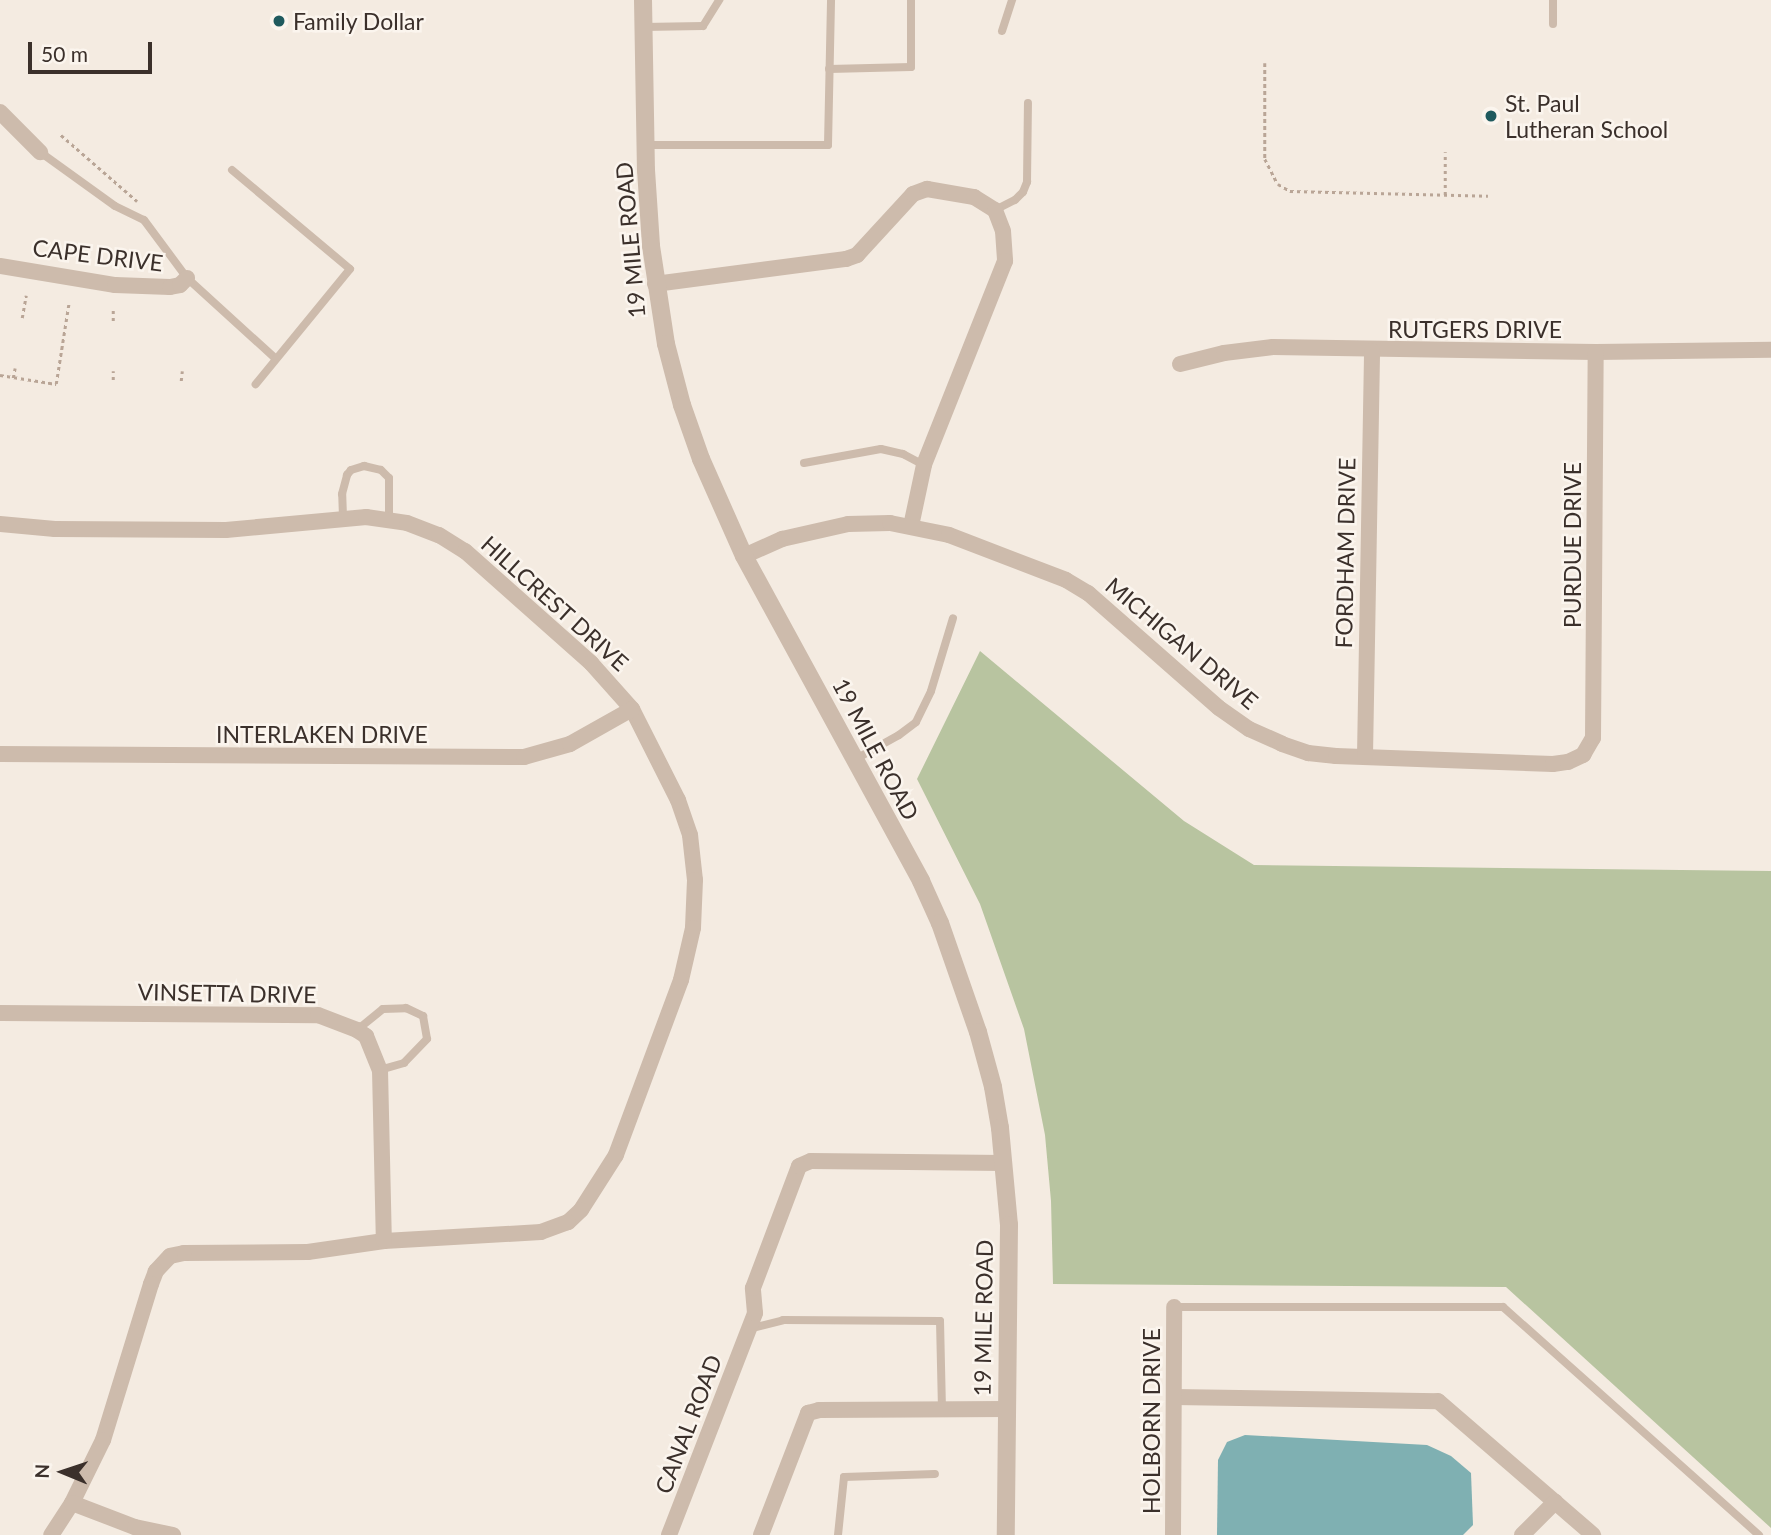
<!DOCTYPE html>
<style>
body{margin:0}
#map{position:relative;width:1771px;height:1535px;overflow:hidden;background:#f4ebe1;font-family:Lato,sans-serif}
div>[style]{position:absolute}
.green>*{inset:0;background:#b8c4a0}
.water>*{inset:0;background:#7fb0b2}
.path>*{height:2.5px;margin-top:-1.25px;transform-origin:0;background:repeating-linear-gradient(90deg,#b9a596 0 3.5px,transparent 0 7px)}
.service>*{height:8px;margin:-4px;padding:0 4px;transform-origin:4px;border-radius:4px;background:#cdbbac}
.minor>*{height:16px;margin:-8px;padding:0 8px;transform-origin:8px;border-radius:8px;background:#cdbbac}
.tertiary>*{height:18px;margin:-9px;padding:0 9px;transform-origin:9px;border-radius:9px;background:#cdbbac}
.dots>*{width:19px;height:19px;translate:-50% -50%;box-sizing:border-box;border:4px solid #fbf5ee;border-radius:50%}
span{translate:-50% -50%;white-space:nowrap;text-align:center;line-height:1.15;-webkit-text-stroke:5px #fbf5ee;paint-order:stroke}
.poi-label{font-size:23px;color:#3b302b}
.left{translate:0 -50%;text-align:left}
.street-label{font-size:23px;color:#3b302b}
.north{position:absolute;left:28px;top:1437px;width:70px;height:70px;-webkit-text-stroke:5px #fbf5ee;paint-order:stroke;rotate:272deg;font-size:19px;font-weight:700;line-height:28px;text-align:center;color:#3b302b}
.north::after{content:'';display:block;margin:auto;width:24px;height:32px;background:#3b302b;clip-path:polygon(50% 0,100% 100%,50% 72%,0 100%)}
.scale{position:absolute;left:28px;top:42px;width:124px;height:32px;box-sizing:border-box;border:4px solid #3b302b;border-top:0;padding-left:9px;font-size:21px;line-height:24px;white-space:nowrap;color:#3b302b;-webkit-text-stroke:5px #fbf5ee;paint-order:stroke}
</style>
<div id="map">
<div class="green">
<div style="clip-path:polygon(980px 651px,1184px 821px,1254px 865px,1771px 871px,1771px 1528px,1506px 1287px,1053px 1284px,1051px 1201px,1045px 1135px,1024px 1029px,980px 904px,917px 779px)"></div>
</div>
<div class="water">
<div style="clip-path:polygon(1245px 1435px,1427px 1445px,1451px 1456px,1471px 1473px,1473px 1525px,1463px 1535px,1217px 1535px,1218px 1460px,1227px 1442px)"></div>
</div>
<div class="path">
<div style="left:1265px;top:63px;width:96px;rotate:90deg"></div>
<div style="left:1265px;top:159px;width:28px;rotate:63deg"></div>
<div style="left:1278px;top:184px;width:14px;rotate:30deg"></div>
<div style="left:1290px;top:191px;width:198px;rotate:1.4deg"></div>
<div style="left:61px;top:135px;width:101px;rotate:41deg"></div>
<div style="left:1445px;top:195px;width:43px;rotate:-90deg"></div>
<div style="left:22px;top:318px;width:23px;rotate:-80deg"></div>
<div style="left:113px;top:321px;width:13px;rotate:-90deg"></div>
<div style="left:0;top:375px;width:57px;rotate:9.1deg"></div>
<div style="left:56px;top:384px;width:83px;rotate:-81deg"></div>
<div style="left:13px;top:378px;width:10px;rotate:-79deg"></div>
<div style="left:113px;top:380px;width:9px;rotate:-90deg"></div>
<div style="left:181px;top:381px;width:10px;rotate:-84deg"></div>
</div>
<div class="service">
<div style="left:1553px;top:24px;width:24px;rotate:-90deg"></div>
<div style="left:643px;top:27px;width:60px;rotate:-1deg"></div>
<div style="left:703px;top:26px;width:31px;rotate:-58deg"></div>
<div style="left:1002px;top:31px;width:33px;rotate:-72deg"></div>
<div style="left:829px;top:69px;width:82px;rotate:-1.4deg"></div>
<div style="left:911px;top:67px;width:67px;rotate:-90deg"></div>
<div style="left:645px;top:145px;width:183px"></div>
<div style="left:828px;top:145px;width:145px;rotate:-88.8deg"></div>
<div style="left:40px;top:152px;width:92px;rotate:35.8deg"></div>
<div style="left:115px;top:206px;width:32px;rotate:26deg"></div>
<div style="left:144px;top:220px;width:72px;rotate:53.4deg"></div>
<div style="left:187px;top:278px;width:120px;rotate:42.3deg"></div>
<div style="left:232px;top:170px;width:154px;rotate:40deg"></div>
<div style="left:350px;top:269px;width:149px;rotate:129.3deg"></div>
<div style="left:995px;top:210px;width:22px;rotate:-27deg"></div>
<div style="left:1015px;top:200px;width:11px;rotate:-45deg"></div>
<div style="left:1023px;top:192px;width:11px;rotate:-68deg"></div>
<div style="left:1027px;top:182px;width:79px;rotate:-89.3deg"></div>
<div style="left:804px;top:463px;width:78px;rotate:-10.3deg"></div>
<div style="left:881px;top:449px;width:23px;rotate:13deg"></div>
<div style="left:903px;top:454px;width:24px;rotate:28deg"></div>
<div style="left:343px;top:517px;width:23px;rotate:-92deg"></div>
<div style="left:342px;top:494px;width:20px;rotate:-75deg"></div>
<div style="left:347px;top:475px;width:6px;rotate:-51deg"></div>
<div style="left:351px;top:470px;width:14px;rotate:-17deg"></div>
<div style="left:364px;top:466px;width:17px;rotate:13deg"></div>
<div style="left:381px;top:470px;width:11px;rotate:45deg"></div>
<div style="left:389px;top:478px;width:41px;rotate:90deg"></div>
<div style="left:854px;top:760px;width:51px;rotate:-29.1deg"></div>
<div style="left:899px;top:735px;width:21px;rotate:-37deg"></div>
<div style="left:916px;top:722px;width:34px;rotate:-64deg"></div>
<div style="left:931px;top:691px;width:76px;rotate:-73.2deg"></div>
<div style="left:357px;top:1030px;width:33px;rotate:-39deg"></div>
<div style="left:383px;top:1009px;width:23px;rotate:-2deg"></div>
<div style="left:406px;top:1008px;width:19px;rotate:25deg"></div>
<div style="left:423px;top:1016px;width:23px;rotate:80deg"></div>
<div style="left:427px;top:1039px;width:33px;rotate:134deg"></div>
<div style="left:404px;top:1063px;width:25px;rotate:164deg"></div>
<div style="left:1174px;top:1307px;width:329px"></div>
<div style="left:1503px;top:1307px;width:343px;rotate:41.7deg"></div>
<div style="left:748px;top:1329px;width:36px;rotate:-14deg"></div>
<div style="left:783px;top:1320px;width:157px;rotate:0.4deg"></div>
<div style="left:940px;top:1321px;width:88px;rotate:88.7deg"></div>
<div style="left:838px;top:1535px;width:58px;rotate:-84.1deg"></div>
<div style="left:844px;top:1477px;width:91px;rotate:-1.9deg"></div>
</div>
<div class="minor">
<div style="left:0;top:112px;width:57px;rotate:45deg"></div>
<div style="left:0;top:266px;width:117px;rotate:9.4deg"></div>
<div style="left:115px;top:285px;width:55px;rotate:2.1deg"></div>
<div style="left:170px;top:287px;width:10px;rotate:-11deg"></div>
<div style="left:180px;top:285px;width:10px;rotate:-45deg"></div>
<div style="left:655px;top:284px;width:193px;rotate:-7.5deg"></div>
<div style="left:846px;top:259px;width:12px;rotate:-20deg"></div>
<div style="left:857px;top:255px;width:83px;rotate:-47.4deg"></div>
<div style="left:913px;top:194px;width:15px;rotate:-20deg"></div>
<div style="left:927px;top:189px;width:48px;rotate:9.7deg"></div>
<div style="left:974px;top:197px;width:25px;rotate:32deg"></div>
<div style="left:995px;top:210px;width:22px;rotate:69deg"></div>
<div style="left:1003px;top:231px;width:30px;rotate:86deg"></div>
<div style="left:1005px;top:261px;width:219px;rotate:111.7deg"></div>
<div style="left:924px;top:465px;width:62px;rotate:102deg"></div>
<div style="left:1180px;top:364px;width:45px;rotate:-14deg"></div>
<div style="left:1224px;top:353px;width:49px;rotate:-7deg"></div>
<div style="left:1273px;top:347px;width:323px;rotate:0.9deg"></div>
<div style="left:1596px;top:352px;width:175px;rotate:-0.7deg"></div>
<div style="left:0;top:524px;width:55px;rotate:5.2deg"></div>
<div style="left:55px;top:529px;width:171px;rotate:0.3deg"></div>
<div style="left:226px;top:530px;width:141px;rotate:-5.3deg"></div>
<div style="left:366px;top:517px;width:41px;rotate:8.3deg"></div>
<div style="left:407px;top:523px;width:34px;rotate:21deg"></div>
<div style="left:439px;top:535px;width:31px;rotate:32deg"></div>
<div style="left:465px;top:551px;width:169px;rotate:41.6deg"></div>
<div style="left:591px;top:663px;width:62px;rotate:48.3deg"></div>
<div style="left:632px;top:709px;width:102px;rotate:63.2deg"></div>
<div style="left:678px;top:800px;width:37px;rotate:71deg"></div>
<div style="left:690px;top:835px;width:45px;rotate:83.7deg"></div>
<div style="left:695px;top:880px;width:48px;rotate:92.4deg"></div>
<div style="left:693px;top:928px;width:53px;rotate:103deg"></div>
<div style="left:681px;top:980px;width:187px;rotate:110.4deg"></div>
<div style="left:616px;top:1155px;width:65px;rotate:122.5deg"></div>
<div style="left:581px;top:1210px;width:18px;rotate:137deg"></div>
<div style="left:568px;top:1222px;width:29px;rotate:160deg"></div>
<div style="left:541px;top:1232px;width:157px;rotate:176.7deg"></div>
<div style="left:384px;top:1241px;width:77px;rotate:171.8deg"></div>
<div style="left:308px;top:1252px;width:124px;rotate:179.5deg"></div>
<div style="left:184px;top:1253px;width:14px;rotate:168deg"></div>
<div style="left:170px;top:1256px;width:21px;rotate:133deg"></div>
<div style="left:156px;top:1271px;width:14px;rotate:111deg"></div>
<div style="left:151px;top:1284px;width:163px;rotate:107.1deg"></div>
<div style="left:103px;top:1440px;width:70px;rotate:116.2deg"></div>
<div style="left:72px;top:1503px;width:38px;rotate:123deg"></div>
<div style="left:744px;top:556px;width:42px;rotate:-24.1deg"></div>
<div style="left:782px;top:539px;width:68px;rotate:-12.8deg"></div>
<div style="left:848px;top:524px;width:42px;rotate:-1.4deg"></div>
<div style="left:890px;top:523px;width:60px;rotate:11.5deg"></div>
<div style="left:949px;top:535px;width:125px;rotate:21deg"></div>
<div style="left:1066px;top:580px;width:26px;rotate:31deg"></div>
<div style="left:1088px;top:593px;width:174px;rotate:41.3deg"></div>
<div style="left:1219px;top:708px;width:37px;rotate:35deg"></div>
<div style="left:1249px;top:729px;width:36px;rotate:24deg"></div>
<div style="left:1282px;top:744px;width:28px;rotate:19deg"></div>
<div style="left:1308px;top:753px;width:28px;rotate:6deg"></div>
<div style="left:1336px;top:756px;width:217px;rotate:2.1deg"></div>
<div style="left:1553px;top:764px;width:15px;rotate:-8deg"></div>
<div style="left:1568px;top:762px;width:17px;rotate:-25deg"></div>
<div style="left:1583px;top:755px;width:20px;rotate:-60deg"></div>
<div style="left:1593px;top:738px;width:386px;rotate:-89.6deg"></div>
<div style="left:0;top:754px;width:524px;rotate:0.33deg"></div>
<div style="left:524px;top:757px;width:48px;rotate:-15.8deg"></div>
<div style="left:570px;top:744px;width:71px;rotate:-29.4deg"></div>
<div style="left:1365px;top:756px;width:405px;rotate:-89deg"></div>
<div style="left:0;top:1013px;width:318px;rotate:0.4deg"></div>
<div style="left:318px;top:1015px;width:42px;rotate:21deg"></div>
<div style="left:357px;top:1030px;width:11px;rotate:34deg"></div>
<div style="left:366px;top:1036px;width:37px;rotate:68deg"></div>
<div style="left:380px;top:1070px;width:171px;rotate:88.7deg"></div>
<div style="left:1174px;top:1397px;width:264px;rotate:0.9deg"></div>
<div style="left:1438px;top:1401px;width:205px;rotate:40.8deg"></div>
<div style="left:72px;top:1503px;width:67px;rotate:20.9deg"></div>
<div style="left:135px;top:1527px;width:39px;rotate:12deg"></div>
<div style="left:669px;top:1535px;width:238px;rotate:-68.8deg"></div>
<div style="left:755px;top:1313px;width:25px;rotate:-95deg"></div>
<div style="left:753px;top:1288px;width:130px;rotate:-69.3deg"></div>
<div style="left:799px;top:1166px;width:13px;rotate:-23deg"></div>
<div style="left:811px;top:1161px;width:193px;rotate:0.6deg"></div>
<div style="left:761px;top:1535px;width:131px;rotate:-68.9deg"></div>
<div style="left:808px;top:1413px;width:11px;rotate:-15deg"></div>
<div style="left:819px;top:1410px;width:187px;rotate:-0.3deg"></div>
<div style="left:1173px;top:1535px;width:228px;rotate:-89.7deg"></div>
<div style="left:1522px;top:1535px;width:47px;rotate:-45deg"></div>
</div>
<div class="tertiary">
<div style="left:643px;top:0;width:170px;rotate:89deg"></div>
<div style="left:646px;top:170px;width:76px;rotate:86.2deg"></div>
<div style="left:651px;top:246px;width:99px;rotate:81.3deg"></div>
<div style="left:666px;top:344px;width:63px;rotate:75.3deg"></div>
<div style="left:682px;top:405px;width:57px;rotate:70.6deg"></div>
<div style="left:701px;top:459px;width:106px;rotate:66.1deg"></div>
<div style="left:744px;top:556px;width:370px;rotate:61.4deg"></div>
<div style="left:921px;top:881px;width:46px;rotate:65.7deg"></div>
<div style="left:940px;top:923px;width:115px;rotate:70.8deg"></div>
<div style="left:978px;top:1032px;width:57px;rotate:74.7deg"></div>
<div style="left:993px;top:1087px;width:42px;rotate:80.3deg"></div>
<div style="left:1000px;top:1128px;width:97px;rotate:84.7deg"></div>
<div style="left:1009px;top:1225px;width:310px;rotate:90.6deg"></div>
</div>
<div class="dots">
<div style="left:279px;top:21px;background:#1f5a5e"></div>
<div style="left:1491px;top:116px;background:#1f5a5e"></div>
</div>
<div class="poi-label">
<span class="left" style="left:293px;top:21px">Family Dollar</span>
<span class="left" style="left:1505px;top:116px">St. Paul<br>Lutheran School</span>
</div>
<div class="street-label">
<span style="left:630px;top:240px;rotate:-95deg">19 MILE ROAD</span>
<span style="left:98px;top:255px;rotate:7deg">CAPE DRIVE</span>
<span style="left:1475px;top:329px">RUTGERS DRIVE</span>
<span style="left:1572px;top:545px;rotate:-90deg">PURDUE DRIVE</span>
<span style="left:1345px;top:553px;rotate:-89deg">FORDHAM DRIVE</span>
<span style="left:555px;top:603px;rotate:42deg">HILLCREST DRIVE</span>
<span style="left:1182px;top:643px;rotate:40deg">MICHIGAN DRIVE</span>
<span style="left:322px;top:734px">INTERLAKEN DRIVE</span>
<span style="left:876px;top:749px;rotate:62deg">19 MILE ROAD</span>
<span style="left:227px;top:993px;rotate:1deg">VINSETTA DRIVE</span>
<span style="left:983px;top:1318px;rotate:-89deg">19 MILE ROAD</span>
<span style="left:1151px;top:1421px;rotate:-90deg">HOLBORN DRIVE</span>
<span style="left:688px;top:1424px;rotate:-69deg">CANAL ROAD</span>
</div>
<div class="north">N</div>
<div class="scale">50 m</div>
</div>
